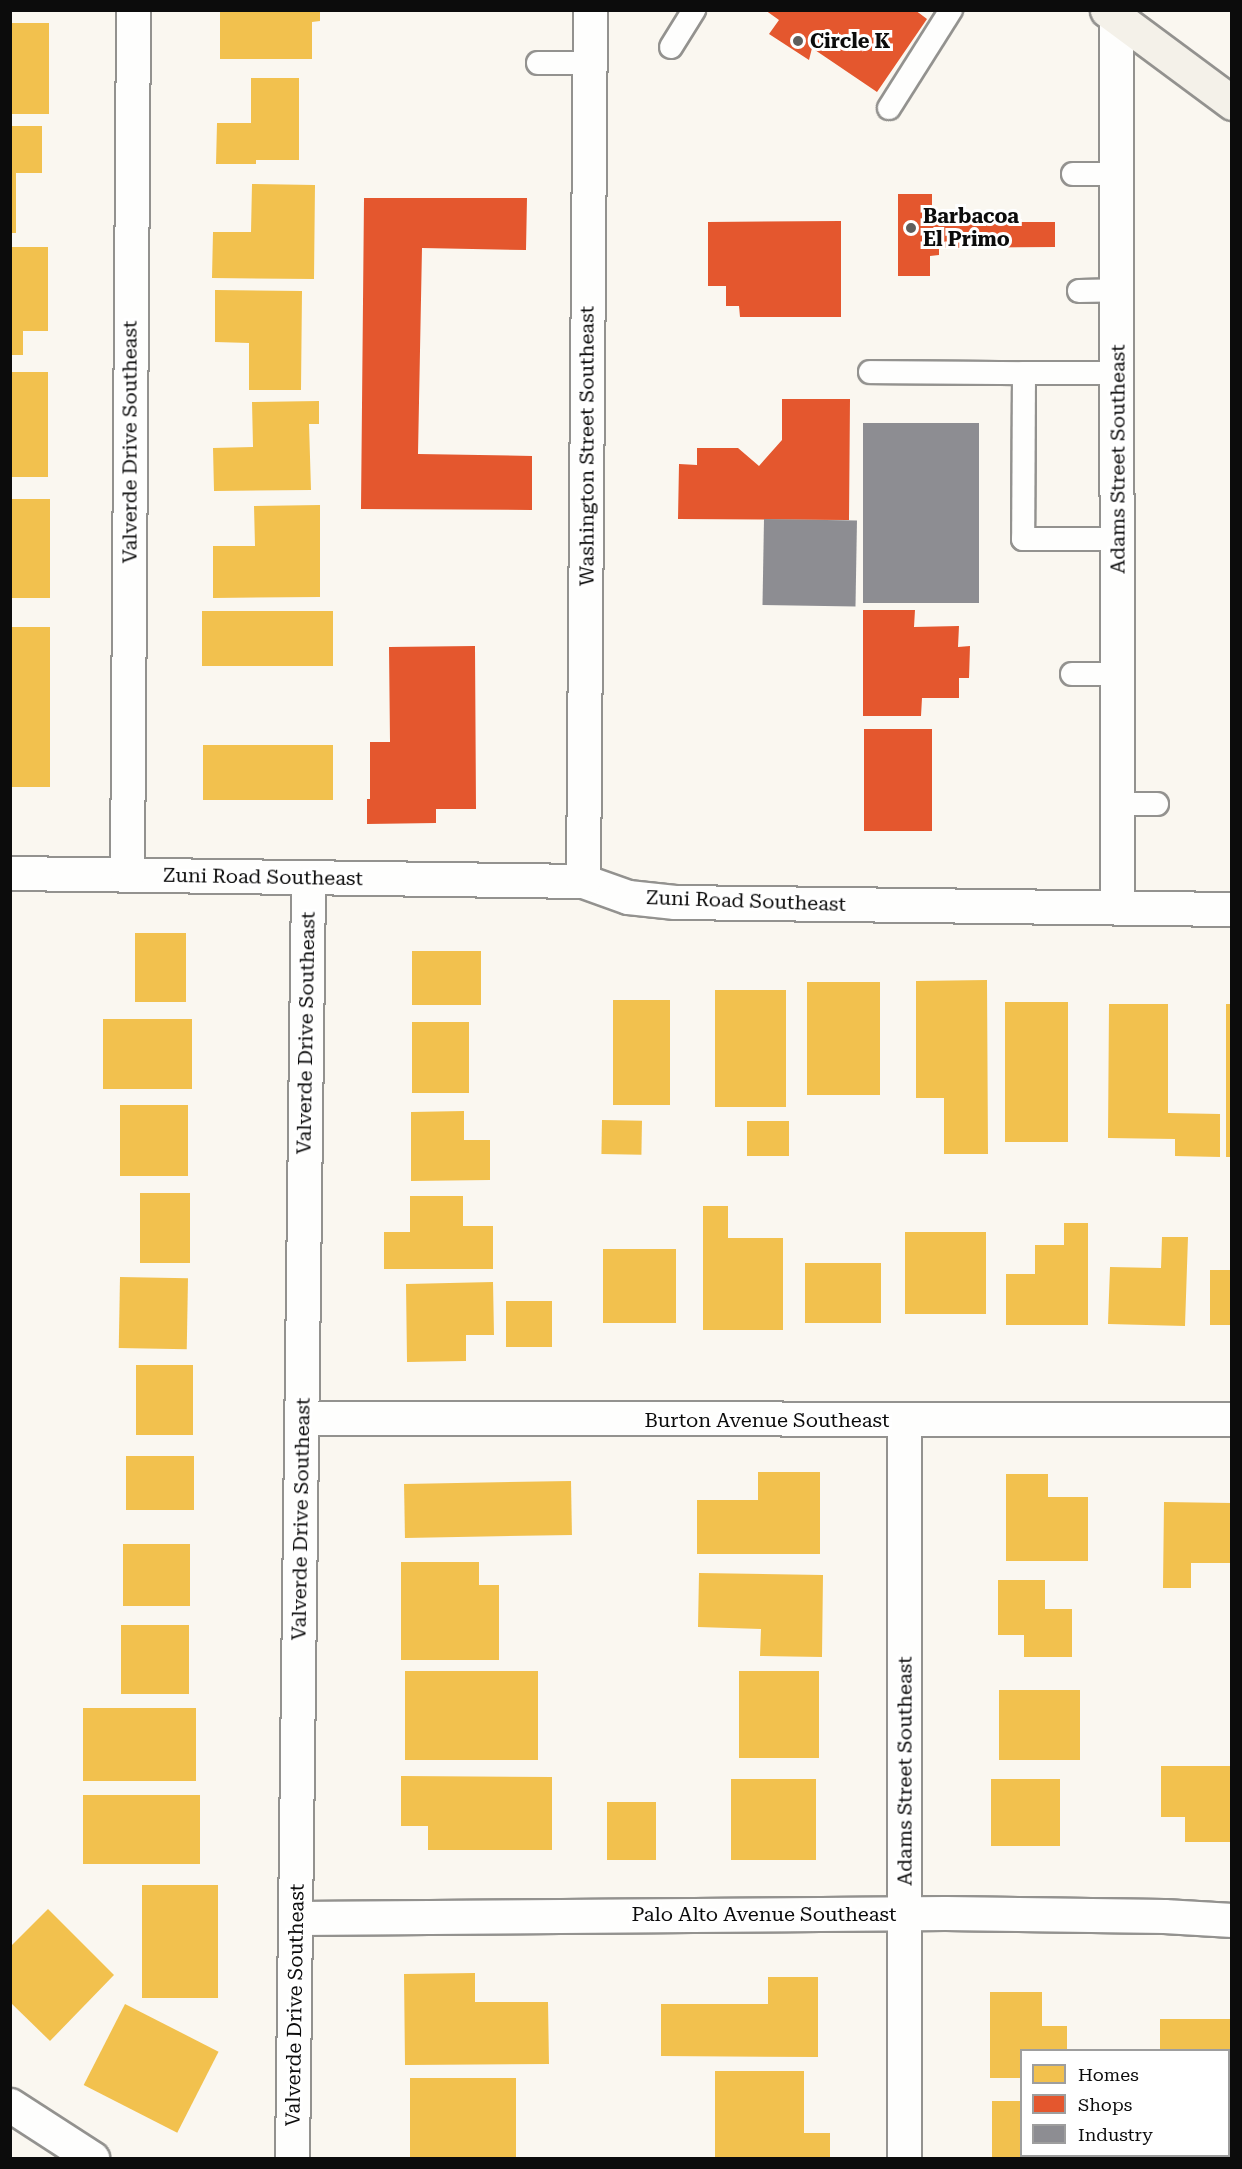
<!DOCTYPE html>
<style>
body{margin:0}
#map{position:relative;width:1242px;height:2169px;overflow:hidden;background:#faf7f0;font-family:"Roboto Serif",serif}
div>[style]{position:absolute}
.homes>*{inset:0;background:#f2c14e;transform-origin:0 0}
.shops>*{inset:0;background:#e4572e;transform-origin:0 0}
.industry>*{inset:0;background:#8d8d92;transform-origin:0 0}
.roads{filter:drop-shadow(2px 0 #93928f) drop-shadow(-2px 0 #93928f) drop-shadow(0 2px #93928f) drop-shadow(0 -2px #93928f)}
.service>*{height:22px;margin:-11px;padding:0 11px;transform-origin:11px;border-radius:11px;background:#fefefd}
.minor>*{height:33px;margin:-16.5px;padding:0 16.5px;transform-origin:16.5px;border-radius:16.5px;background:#fefefd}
.secondary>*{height:33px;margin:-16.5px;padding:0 16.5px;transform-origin:16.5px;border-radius:16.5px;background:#f4f1e9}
.dots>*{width:16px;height:16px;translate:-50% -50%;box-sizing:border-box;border:3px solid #fff;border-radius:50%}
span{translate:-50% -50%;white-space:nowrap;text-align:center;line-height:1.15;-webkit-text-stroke:6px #fff;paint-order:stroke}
.poi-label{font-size:20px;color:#0c0c0c;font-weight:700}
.left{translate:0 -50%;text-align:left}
.street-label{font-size:20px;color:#0c0c0c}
.frame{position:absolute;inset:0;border:12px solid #0c0c0c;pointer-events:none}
.legend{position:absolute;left:1020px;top:2049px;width:210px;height:108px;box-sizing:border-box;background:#fff;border:2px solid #9e9e9e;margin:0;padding:8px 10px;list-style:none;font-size:18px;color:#0c0c0c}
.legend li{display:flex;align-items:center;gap:12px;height:30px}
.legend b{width:30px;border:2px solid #9e9e9e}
</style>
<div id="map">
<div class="homes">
<div style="clip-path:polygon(220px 10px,320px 10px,320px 21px,312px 22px,312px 59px,220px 59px)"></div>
<div style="left:10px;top:23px;width:39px;height:91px"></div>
<div style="clip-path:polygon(251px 78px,299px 78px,299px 160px,256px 160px,256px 164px,216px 164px,217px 123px,251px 123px)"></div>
<div style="clip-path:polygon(10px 126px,42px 126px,42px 173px,16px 173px,16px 233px,10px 233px)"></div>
<div style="clip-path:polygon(252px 184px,315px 185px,314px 279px,212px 278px,213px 232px,251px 232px)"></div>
<div style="clip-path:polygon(10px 247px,48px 247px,48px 331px,23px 331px,23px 355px,10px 355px)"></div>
<div style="clip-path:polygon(215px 290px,302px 291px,301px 390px,249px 390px,249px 343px,215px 342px)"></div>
<div style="left:10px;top:372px;width:38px;height:105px"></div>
<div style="clip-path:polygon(319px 401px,319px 424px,309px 424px,311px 490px,214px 491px,213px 448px,253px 447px,252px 402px)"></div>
<div style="left:10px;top:499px;width:40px;height:99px"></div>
<div style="clip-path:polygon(320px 505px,320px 597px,213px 598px,213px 546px,255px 546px,254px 506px)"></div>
<div style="left:202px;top:611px;width:131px;height:55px"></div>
<div style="left:10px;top:627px;width:40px;height:160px"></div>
<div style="left:203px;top:745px;width:130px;height:55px"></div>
<div style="left:135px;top:933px;width:51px;height:69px"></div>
<div style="left:412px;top:951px;width:69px;height:54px"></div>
<div style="clip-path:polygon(987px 980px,988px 1154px,944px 1154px,944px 1098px,916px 1098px,916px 981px)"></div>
<div style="left:807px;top:982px;width:73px;height:113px"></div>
<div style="left:715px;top:990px;width:71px;height:117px"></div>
<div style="left:613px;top:1000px;width:57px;height:105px"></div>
<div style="left:1005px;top:1002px;width:63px;height:140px"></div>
<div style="clip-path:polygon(1109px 1004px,1168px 1004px,1168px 1113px,1220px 1114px,1220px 1157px,1175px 1156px,1175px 1139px,1108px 1138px)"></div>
<div style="left:1226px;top:1004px;width:6px;height:153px"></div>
<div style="left:103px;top:1019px;width:89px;height:70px"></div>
<div style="left:412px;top:1022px;width:57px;height:71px"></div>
<div style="left:120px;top:1105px;width:68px;height:71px"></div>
<div style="clip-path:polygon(464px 1111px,464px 1140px,490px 1140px,490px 1180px,411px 1181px,411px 1112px)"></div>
<div style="left:602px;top:1120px;width:40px;height:34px;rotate:1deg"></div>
<div style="left:747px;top:1121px;width:42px;height:35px"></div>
<div style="left:140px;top:1193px;width:50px;height:70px"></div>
<div style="clip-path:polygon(410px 1196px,463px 1196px,463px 1226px,493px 1226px,493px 1269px,384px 1269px,384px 1232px,410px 1232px)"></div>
<div style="clip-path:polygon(703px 1206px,728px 1206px,728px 1238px,783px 1238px,783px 1330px,703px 1330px)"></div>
<div style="clip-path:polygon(1064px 1223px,1088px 1223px,1088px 1325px,1006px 1325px,1006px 1274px,1035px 1274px,1035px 1245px,1064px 1245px)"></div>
<div style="left:905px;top:1232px;width:81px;height:82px"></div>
<div style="clip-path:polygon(1162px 1237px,1188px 1237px,1185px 1326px,1108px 1324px,1110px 1267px,1161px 1268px)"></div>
<div style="left:603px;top:1249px;width:73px;height:74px"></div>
<div style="left:805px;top:1263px;width:76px;height:60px"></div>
<div style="left:1210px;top:1270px;width:22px;height:55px"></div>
<div style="left:120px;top:1277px;width:68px;height:71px;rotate:1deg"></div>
<div style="clip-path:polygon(493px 1282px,494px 1335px,466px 1335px,466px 1361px,407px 1362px,406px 1284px)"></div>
<div style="left:506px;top:1301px;width:46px;height:46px"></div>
<div style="left:136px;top:1365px;width:57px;height:70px"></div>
<div style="left:126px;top:1456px;width:68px;height:54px"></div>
<div style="clip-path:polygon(758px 1472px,820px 1472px,820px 1554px,697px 1554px,697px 1500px,758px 1500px)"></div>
<div style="clip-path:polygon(1006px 1474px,1048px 1474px,1048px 1497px,1088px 1497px,1088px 1561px,1006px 1561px)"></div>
<div style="left:571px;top:1481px;width:54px;height:167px;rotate:89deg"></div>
<div style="clip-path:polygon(1164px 1502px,1232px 1503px,1232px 1563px,1191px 1563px,1191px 1588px,1163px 1588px)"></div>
<div style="left:190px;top:1544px;width:62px;height:67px;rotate:90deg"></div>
<div style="clip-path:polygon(401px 1562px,479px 1562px,479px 1585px,499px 1585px,499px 1660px,401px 1660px)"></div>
<div style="clip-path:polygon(699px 1573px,823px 1575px,822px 1657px,760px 1656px,761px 1629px,698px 1627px)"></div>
<div style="clip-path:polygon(998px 1580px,1045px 1580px,1045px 1609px,1072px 1609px,1072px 1657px,1024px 1657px,1024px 1635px,998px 1635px)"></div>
<div style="left:121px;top:1625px;width:68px;height:69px"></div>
<div style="left:405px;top:1671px;width:133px;height:89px"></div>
<div style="left:739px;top:1671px;width:80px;height:87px"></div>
<div style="left:999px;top:1690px;width:81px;height:70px"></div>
<div style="left:83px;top:1708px;width:113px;height:73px"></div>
<div style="clip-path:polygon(1161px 1766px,1232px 1766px,1232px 1842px,1185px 1842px,1185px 1817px,1161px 1817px)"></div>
<div style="clip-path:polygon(401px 1776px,552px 1777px,552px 1850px,428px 1850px,428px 1826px,401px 1826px)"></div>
<div style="left:731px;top:1779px;width:85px;height:81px"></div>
<div style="left:991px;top:1779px;width:69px;height:67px"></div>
<div style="left:83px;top:1795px;width:117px;height:69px"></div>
<div style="left:607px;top:1802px;width:49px;height:58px"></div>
<div style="left:142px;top:1885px;width:76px;height:113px"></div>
<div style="clip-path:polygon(48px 1909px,114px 1975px,50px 2041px,10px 2002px,10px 1947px)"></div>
<div style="clip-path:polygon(475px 1973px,475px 2002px,548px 2002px,549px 2064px,405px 2065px,404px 1974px)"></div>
<div style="clip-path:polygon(768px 1977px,818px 1977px,818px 2057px,661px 2056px,661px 2004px,768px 2004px)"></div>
<div style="clip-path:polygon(990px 1992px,1042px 1992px,1042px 2026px,1067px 2026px,1067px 2050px,1022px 2050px,1022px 2078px,990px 2078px)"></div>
<div style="left:125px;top:2004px;width:105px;height:91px;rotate:27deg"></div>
<div style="left:1160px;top:2019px;width:70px;height:31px"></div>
<div style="clip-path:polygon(715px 2071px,804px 2071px,804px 2133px,830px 2133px,830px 2158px,715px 2158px)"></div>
<div style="left:410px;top:2078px;width:106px;height:80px"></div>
<div style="clip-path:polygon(992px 2101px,1022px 2101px,1022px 2156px,1059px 2156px,1059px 2158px,992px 2158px)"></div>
</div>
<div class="shops">
<div style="clip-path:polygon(765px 10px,915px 10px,927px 19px,877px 92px,812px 48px,809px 60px,769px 34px,779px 20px)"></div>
<div style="clip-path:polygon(898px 194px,932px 194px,932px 213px,939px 213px,939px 222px,1055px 222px,1055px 247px,939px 248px,939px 255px,930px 256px,930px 276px,898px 276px)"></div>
<div style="clip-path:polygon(364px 198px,527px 198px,526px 250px,422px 248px,418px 454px,532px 456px,532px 510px,361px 509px)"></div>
<div style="clip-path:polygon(841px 221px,841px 317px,740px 317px,739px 306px,726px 306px,726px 286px,708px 286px,708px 222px)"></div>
<div style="clip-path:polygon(782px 399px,850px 399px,849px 520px,678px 519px,679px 464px,697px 465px,697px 448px,738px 448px,759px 466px,782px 440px)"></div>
<div style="clip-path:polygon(863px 610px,915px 610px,914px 627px,959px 626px,958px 647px,970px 646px,969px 678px,959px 678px,959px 698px,922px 698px,921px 716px,863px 716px)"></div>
<div style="clip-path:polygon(475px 646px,476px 809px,436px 809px,436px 823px,367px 824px,367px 799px,370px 799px,370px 742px,390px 742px,389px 647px)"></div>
<div style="left:864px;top:729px;width:68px;height:102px"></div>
</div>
<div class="industry">
<div style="left:863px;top:423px;width:116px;height:180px"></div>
<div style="left:764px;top:519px;width:93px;height:86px;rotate:1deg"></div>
</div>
<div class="roads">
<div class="service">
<div style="left:671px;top:47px;width:44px;rotate:-58.1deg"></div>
<div style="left:538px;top:63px;width:51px"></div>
<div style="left:889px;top:108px;width:116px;rotate:-57.7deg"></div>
<div style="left:1073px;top:174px;width:44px"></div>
<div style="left:1079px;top:291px;width:39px;rotate:-1deg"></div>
<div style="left:870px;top:372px;width:154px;rotate:0.4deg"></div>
<div style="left:1024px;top:373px;width:166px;rotate:90.3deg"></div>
<div style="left:1023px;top:539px;width:94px"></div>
<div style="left:1024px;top:373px;width:94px"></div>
<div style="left:1072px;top:674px;width:45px"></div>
<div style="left:1117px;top:804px;width:40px"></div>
</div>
<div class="minor">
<div style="left:1116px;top:10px;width:897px;rotate:89.94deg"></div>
<div style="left:10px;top:873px;width:573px;rotate:0.8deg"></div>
<div style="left:583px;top:881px;width:48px;rotate:19.6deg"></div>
<div style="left:628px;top:897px;width:47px;rotate:6.1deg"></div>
<div style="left:675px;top:902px;width:557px;rotate:0.72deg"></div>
<div style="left:127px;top:874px;width:864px;rotate:-89.6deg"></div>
<div style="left:583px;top:881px;width:871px;rotate:-89.54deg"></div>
<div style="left:302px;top:1418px;width:930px;rotate:0.06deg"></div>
<div style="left:904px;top:1420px;width:738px;rotate:90deg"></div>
<div style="left:297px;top:1918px;width:648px;rotate:-0.44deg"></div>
<div style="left:945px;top:1913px;width:219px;rotate:0.8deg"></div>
<div style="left:1164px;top:1916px;width:68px;rotate:3.4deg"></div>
<div style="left:10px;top:2105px;width:98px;rotate:32.9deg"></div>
<div style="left:292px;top:2158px;width:1279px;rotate:-89.28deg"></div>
</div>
<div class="secondary">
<div style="left:1107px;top:10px;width:156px;rotate:36.6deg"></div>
</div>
</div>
<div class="dots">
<div style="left:798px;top:41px;background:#5f5e5c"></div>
<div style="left:911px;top:228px;background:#5f5e5c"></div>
</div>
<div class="poi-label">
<span class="left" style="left:810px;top:41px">Circle K</span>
<span class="left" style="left:923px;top:228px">Barbacoa<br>El Primo</span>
</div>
<div class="street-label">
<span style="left:130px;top:442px;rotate:-90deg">Valverde Drive Southeast</span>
<span style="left:587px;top:446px;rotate:-90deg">Washington Street Southeast</span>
<span style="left:1118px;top:459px;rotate:-90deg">Adams Street Southeast</span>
<span style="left:263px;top:877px;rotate:1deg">Zuni Road Southeast</span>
<span style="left:746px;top:901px;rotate:2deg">Zuni Road Southeast</span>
<span style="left:306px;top:1033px;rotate:-89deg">Valverde Drive Southeast</span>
<span style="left:767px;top:1420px">Burton Avenue Southeast</span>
<span style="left:301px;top:1519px;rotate:-89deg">Valverde Drive Southeast</span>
<span style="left:905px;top:1771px;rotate:-90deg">Adams Street Southeast</span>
<span style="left:764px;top:1914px">Palo Alto Avenue Southeast</span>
<span style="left:295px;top:2005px;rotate:-89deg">Valverde Drive Southeast</span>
</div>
<div class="frame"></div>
<ul class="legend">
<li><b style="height:16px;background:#f2c14e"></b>Homes</li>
<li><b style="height:16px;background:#e4572e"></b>Shops</li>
<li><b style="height:16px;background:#8d8d92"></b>Industry</li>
</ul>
</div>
